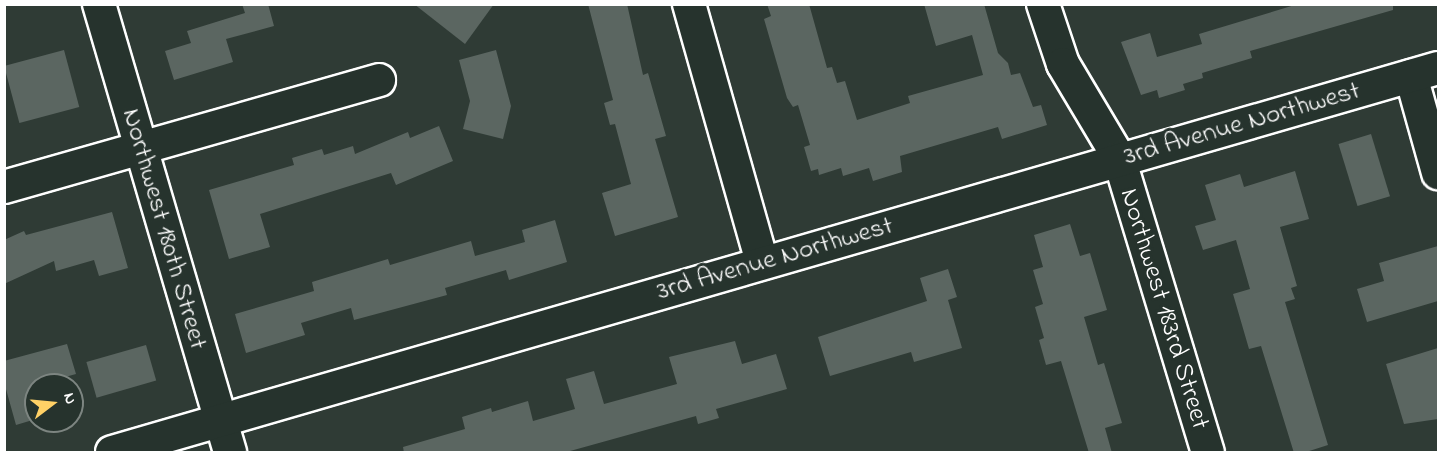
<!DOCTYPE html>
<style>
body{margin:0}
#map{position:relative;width:1443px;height:457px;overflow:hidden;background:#2f3b35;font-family:"Indie Flower",sans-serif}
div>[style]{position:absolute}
.building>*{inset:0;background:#5b6661;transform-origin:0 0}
.roads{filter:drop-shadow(2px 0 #fff) drop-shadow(-2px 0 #fff) drop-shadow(0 2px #fff) drop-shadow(0 -2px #fff)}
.minor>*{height:32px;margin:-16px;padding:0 16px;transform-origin:16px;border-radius:16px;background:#26332d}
span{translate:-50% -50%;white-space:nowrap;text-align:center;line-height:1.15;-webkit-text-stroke:6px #26332d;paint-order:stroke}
.street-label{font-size:27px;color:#fff}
.frame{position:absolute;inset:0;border:6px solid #fff;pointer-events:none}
.north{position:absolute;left:24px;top:373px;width:60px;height:60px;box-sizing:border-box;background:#26332d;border:2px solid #7d8581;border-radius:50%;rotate:74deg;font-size:16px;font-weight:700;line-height:24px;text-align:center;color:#fff}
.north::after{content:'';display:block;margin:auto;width:21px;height:27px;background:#ffd166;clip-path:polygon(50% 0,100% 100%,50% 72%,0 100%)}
</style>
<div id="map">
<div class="building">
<div style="clip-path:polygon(242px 4px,268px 4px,274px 26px,226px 39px,233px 62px,174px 80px,165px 51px,191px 43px,187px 31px,245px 13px)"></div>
<div style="clip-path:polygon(414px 4px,494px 4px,465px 44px)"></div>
<div style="clip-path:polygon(588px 4px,627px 4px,643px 75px,648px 73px,666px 136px,655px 139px,678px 217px,615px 236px,602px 193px,631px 184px,615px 124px,610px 125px,604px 103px,613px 100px)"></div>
<div style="clip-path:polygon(767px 4px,809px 4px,827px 68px,832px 67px,837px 83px,845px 81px,857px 120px,910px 103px,908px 96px,983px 75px,972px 35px,936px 46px,924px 4px,984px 4px,998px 53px,1008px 63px,1011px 75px,1020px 73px,1033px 107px,1041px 105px,1047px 125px,1002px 139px,998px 127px,900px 156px,902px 172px,873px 181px,869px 168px,843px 176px,841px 168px,819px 175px,818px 169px,811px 171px,804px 147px,810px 145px,798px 105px,793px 107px,787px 98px,764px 19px,771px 16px)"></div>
<div style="clip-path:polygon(1298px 4px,1393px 4px,1393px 10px,1250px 51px,1252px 58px,1202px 73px,1203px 78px,1183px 84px,1185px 90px,1159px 98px,1157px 90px,1141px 95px,1121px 42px,1150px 33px,1157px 57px,1202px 44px,1199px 34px)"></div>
<div style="left:64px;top:50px;width:59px;height:62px;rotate:75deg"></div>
<div style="clip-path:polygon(496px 50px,511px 106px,503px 139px,463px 129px,470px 101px,459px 60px)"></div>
<div style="clip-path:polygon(439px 126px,453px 161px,396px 185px,391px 173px,260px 214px,270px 247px,229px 259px,209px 190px,294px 165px,292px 158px,322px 149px,324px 155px,353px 146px,355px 154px,408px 132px,410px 138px)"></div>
<div style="left:1371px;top:134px;width:65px;height:34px;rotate:73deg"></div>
<div style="clip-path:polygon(1295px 171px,1309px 219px,1280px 227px,1297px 286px,1291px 288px,1295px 299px,1285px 302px,1328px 445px,1303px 453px,1294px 453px,1261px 346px,1249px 349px,1233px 294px,1250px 289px,1236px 240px,1203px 250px,1195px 226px,1216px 220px,1205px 185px,1240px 174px,1244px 187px)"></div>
<div style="clip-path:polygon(112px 212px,128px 268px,99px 276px,94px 260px,56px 271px,54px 261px,4px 284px,4px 240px,24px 231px,26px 235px)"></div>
<div style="clip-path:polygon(555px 220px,567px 262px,509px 280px,506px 270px,445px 288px,447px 295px,354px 320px,351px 308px,301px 323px,305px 335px,246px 353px,235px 314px,314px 291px,312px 282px,388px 259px,390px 265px,471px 241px,475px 256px,525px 242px,522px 230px)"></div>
<div style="clip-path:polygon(1070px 224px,1080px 256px,1090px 253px,1107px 310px,1084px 317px,1098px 365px,1104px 363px,1122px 423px,1105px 428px,1112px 453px,1089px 453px,1061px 361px,1046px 365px,1039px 340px,1044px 338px,1035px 307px,1043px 304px,1033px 270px,1043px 267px,1034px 235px)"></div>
<div style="clip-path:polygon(1438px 246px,1438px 301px,1367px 322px,1357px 289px,1384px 281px,1379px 263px)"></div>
<div style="clip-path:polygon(948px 269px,957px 297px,948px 300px,962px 348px,914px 362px,911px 352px,830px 376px,818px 337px,927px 301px,920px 278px)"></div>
<div style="clip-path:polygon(735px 341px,742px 364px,776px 354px,787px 389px,716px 409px,719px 418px,698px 424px,696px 416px,563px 453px,404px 453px,403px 447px,465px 429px,462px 417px,491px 408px,492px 412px,528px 401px,533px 421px,575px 409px,566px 379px,594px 371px,604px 404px,677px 384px,669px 357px)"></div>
<div style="clip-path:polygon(67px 344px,76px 374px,36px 385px,36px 419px,16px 425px,4px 382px,4px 361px)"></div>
<div style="left:146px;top:345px;width:37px;height:62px;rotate:74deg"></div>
<div style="clip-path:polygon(1438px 348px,1438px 419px,1404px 424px,1386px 364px)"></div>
</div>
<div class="roads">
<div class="minor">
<div style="left:99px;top:4px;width:467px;rotate:73.7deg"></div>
<div style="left:689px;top:4px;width:268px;rotate:74.2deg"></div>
<div style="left:1043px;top:4px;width:63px;rotate:71.6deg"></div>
<div style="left:1063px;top:64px;width:109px;rotate:59.2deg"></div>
<div style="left:1119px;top:158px;width:307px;rotate:73.2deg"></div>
<div style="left:1411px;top:76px;width:101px;rotate:74.4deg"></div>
<div style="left:4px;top:187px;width:390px;rotate:-15.9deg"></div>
<div style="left:112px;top:452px;width:1380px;rotate:-16.15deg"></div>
</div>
</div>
<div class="street-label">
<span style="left:1242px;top:124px;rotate:-16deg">3rd Avenue Northwest</span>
<span style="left:164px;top:229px;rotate:74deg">Northwest 180th Street</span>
<span style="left:775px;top:259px;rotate:-16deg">3rd Avenue Northwest</span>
<span style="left:1164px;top:309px;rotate:73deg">Northwest 183rd Street</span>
</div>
<div class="frame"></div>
<div class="north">N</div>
</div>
